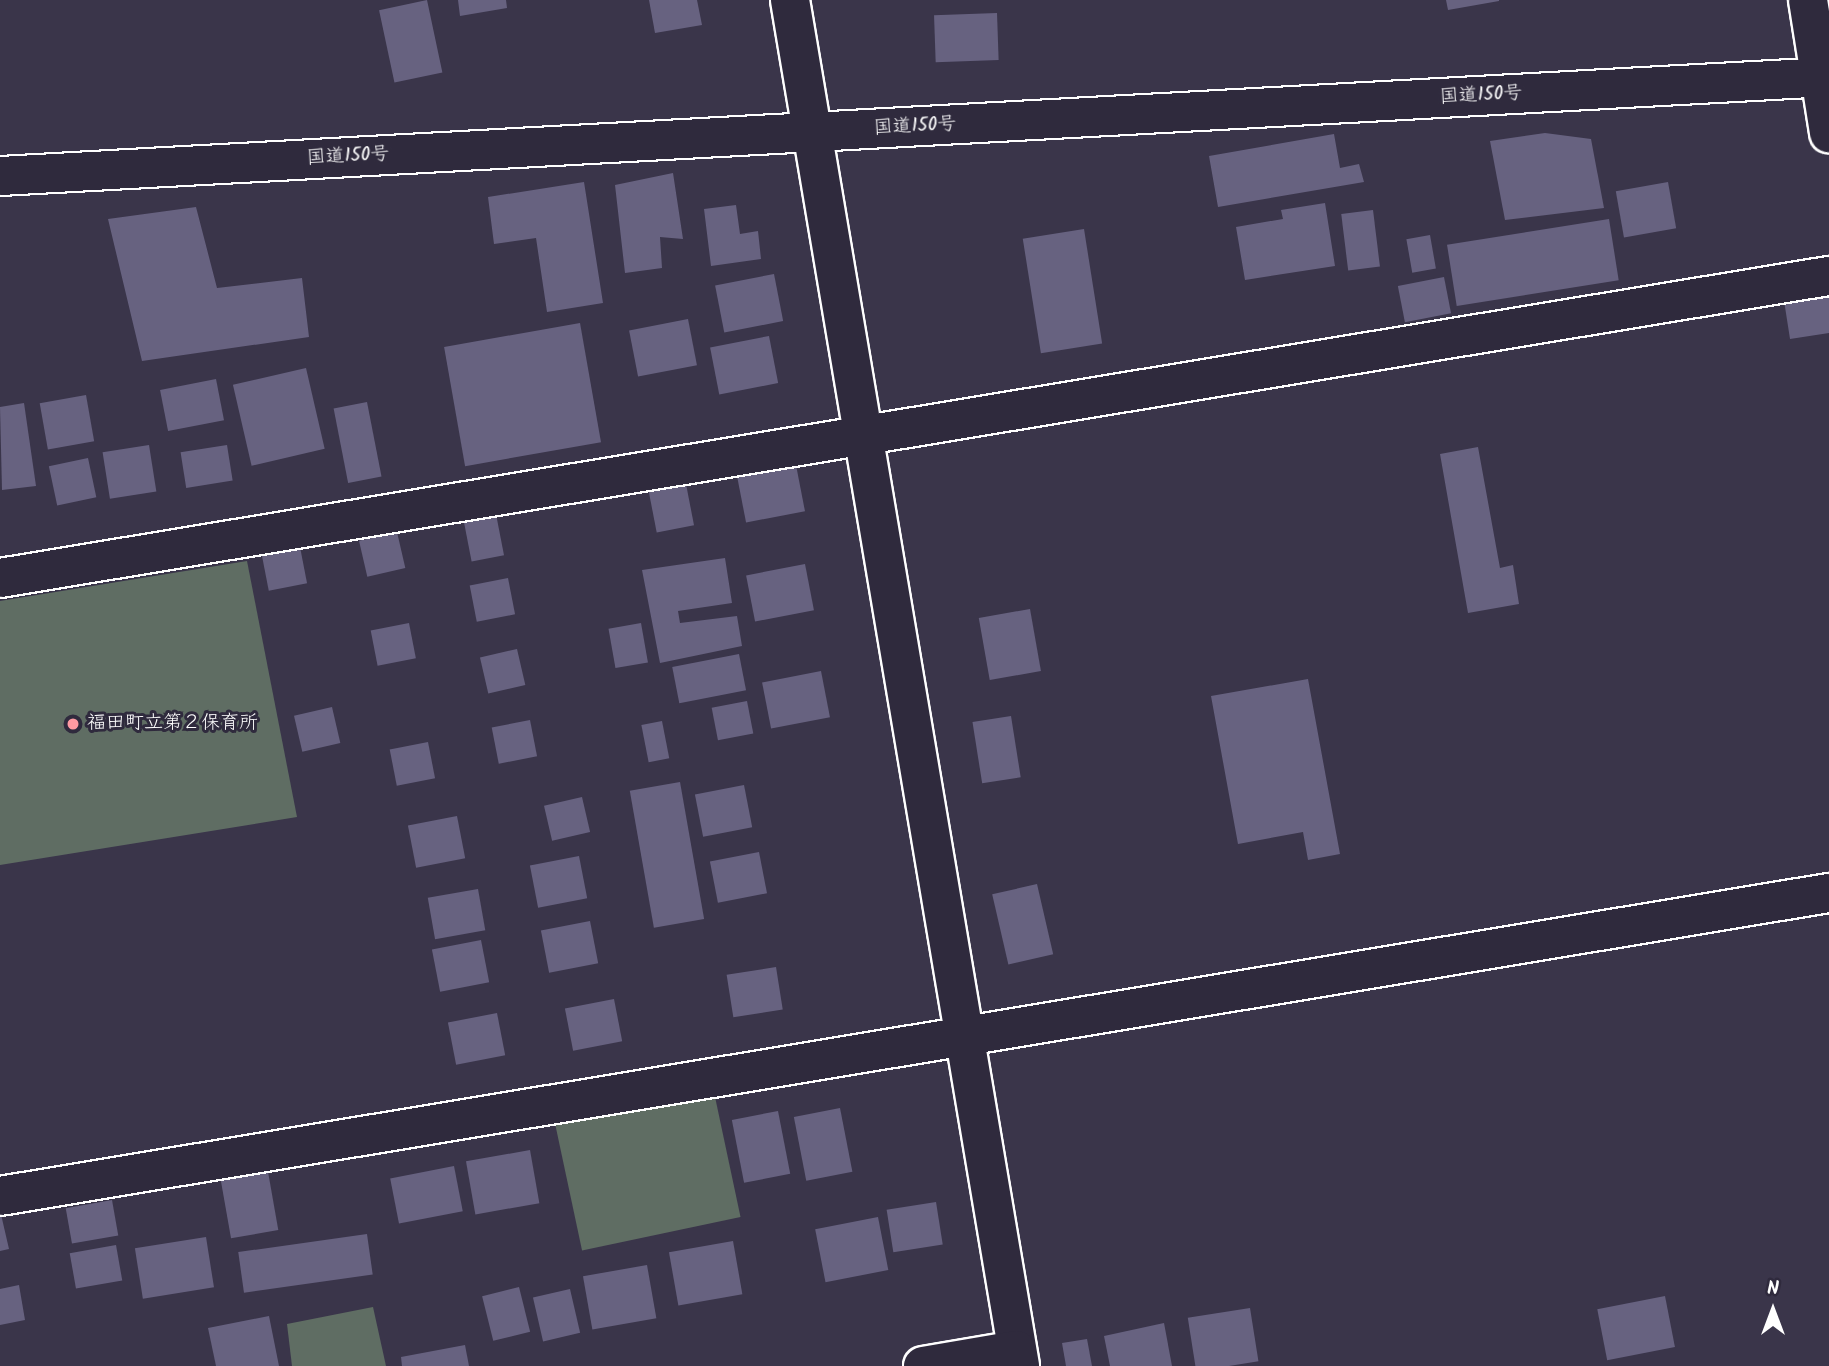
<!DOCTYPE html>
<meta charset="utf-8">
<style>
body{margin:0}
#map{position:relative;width:1829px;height:1366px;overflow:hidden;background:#3a354a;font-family:Kalam,"Klee One",sans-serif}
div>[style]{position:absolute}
.green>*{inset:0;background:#5f6d63;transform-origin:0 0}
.building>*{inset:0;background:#676280;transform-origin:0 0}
.roads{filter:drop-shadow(2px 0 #fff) drop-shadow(-2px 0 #fff) drop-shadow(0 2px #fff) drop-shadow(0 -2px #fff)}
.minor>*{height:38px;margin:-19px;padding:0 19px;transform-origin:19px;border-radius:19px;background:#2f2a3d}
.highway>*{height:38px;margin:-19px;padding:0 19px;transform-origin:19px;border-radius:19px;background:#2f2a3d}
.dots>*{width:19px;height:19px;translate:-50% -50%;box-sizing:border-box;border:4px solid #2f2a3d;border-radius:50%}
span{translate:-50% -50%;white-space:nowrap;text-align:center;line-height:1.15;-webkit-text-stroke:6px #2f2a3d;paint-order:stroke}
.street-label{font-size:19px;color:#fff}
.poi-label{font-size:19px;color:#fff}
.left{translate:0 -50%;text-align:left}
.north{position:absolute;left:1738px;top:1275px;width:70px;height:70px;-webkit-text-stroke:5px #2f2a3d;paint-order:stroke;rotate:0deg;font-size:19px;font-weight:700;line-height:28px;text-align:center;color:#fff}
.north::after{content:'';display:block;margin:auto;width:24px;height:32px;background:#fff;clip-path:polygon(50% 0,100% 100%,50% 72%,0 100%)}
</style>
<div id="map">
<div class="green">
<div style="clip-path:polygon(247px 561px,297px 817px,0 865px,0 601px)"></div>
<div style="left:711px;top:1078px;width:142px;height:162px;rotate:78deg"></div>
<div style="clip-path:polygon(373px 1307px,386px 1366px,292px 1366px,287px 1324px)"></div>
</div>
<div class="building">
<div style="left:427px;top:0;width:74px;height:49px;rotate:78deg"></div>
<div style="clip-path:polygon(458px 0,506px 0,507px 8px,460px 16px)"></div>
<div style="clip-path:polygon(649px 0,697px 0,702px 25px,655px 33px)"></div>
<div style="clip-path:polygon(1446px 0,1499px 0,1499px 1px,1448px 10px)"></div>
<div style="left:997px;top:13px;width:47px;height:63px;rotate:88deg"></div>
<div style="clip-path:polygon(1545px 133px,1591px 139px,1604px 208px,1505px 220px,1490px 141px)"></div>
<div style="clip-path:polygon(1334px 134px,1340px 168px,1359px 164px,1364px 182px,1218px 207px,1209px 156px)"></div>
<div style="clip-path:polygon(673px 173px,683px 239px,660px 237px,662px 268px,625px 273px,615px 185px)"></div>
<div style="clip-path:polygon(584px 182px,603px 303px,547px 312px,536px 238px,494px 244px,488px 197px)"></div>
<div style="left:1668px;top:182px;width:47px;height:53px;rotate:80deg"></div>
<div style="clip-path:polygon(1325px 203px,1335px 266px,1245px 280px,1236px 227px,1283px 219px,1281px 210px)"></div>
<div style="clip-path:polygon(736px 205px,740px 234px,758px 231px,761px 259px,711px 266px,704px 209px)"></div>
<div style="clip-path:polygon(196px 207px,217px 288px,302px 278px,309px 337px,142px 361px,108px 219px)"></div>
<div style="left:1373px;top:210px;width:57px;height:32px;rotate:83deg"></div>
<div style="left:1609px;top:219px;width:62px;height:164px;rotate:81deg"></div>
<div style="left:1084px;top:229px;width:116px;height:62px;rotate:81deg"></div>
<div style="left:1430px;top:235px;width:34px;height:24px;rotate:80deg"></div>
<div style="left:774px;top:274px;width:48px;height:60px;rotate:79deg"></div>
<div style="left:1444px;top:277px;width:37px;height:47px;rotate:79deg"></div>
<div style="clip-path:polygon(1829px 287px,1829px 333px,1790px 339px,1783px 294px)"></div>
<div style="left:688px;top:319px;width:47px;height:60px;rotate:79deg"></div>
<div style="left:580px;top:323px;width:121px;height:138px;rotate:80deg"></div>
<div style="left:769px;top:336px;width:48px;height:60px;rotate:79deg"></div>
<div style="left:306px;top:368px;width:83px;height:75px;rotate:77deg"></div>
<div style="left:216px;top:379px;width:42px;height:57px;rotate:79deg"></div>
<div style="left:86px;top:395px;width:47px;height:47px;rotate:80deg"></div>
<div style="left:367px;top:402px;width:76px;height:34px;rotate:79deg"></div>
<div style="clip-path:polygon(24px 403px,36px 486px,2px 490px,0 407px)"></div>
<div style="left:149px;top:445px;width:47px;height:47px;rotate:81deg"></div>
<div style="left:227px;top:445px;width:36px;height:47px;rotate:81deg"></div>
<div style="clip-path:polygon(1478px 447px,1500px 568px,1513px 565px,1519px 604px,1468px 613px,1440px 454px)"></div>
<div style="left:88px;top:458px;width:40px;height:40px;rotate:78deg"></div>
<div style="left:796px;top:465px;width:47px;height:60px;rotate:79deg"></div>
<div style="left:686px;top:484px;width:42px;height:38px;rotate:79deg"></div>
<div style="left:496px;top:514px;width:42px;height:33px;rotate:79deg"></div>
<div style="left:397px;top:532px;width:37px;height:39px;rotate:77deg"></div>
<div style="left:300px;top:547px;width:37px;height:39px;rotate:79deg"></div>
<div style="clip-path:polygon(725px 558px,732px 603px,678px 611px,680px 623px,737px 616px,742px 646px,660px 663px,642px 570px)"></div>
<div style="left:805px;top:564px;width:47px;height:60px;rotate:79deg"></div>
<div style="left:508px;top:578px;width:37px;height:39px;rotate:79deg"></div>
<div style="left:1030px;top:609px;width:63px;height:52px;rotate:80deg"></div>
<div style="left:409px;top:623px;width:36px;height:39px;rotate:79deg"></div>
<div style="left:641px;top:623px;width:40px;height:33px;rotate:80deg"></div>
<div style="left:517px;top:649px;width:37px;height:38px;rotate:77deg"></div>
<div style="left:739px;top:654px;width:37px;height:68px;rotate:79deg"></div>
<div style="left:821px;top:671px;width:47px;height:60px;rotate:79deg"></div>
<div style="clip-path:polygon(1308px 679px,1340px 854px,1308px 860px,1303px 832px,1238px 844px,1211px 696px)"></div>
<div style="left:747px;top:701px;width:33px;height:36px;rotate:79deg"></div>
<div style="left:332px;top:707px;width:37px;height:39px;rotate:77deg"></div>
<div style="left:1011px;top:716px;width:62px;height:39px;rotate:81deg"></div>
<div style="left:530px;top:720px;width:37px;height:39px;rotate:79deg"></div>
<div style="left:662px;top:721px;width:38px;height:21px;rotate:79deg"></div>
<div style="left:428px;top:742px;width:37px;height:39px;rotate:79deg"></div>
<div style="left:680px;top:782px;width:139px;height:51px;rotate:80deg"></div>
<div style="left:744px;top:785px;width:43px;height:50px;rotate:79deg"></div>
<div style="left:582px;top:797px;width:36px;height:39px;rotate:77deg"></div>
<div style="left:457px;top:816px;width:43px;height:50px;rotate:79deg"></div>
<div style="left:759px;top:852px;width:42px;height:50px;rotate:79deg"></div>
<div style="left:579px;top:856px;width:43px;height:50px;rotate:79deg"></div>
<div style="left:1037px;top:884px;width:72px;height:46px;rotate:77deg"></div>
<div style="left:478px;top:889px;width:42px;height:51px;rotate:80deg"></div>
<div style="left:590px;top:921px;width:43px;height:50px;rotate:79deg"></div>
<div style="left:481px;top:940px;width:43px;height:50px;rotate:79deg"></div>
<div style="left:776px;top:967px;width:43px;height:50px;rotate:81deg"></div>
<div style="left:614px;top:999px;width:43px;height:50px;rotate:79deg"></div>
<div style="left:497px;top:1013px;width:43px;height:50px;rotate:79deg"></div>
<div style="left:840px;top:1108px;width:65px;height:47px;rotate:79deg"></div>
<div style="left:778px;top:1111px;width:64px;height:47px;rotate:79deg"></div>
<div style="left:530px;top:1150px;width:54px;height:65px;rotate:80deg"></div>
<div style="left:267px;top:1166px;width:65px;height:48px;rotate:80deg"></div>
<div style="left:454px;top:1166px;width:46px;height:65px;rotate:79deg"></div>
<div style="left:112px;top:1200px;width:36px;height:47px;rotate:80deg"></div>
<div style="left:936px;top:1202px;width:43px;height:50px;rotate:81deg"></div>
<div style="clip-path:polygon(0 1210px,9px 1249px,0 1251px)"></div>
<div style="left:878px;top:1217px;width:54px;height:64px;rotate:79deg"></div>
<div style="left:367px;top:1234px;width:41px;height:130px;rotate:82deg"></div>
<div style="left:206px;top:1237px;width:51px;height:72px;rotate:81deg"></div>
<div style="left:733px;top:1241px;width:54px;height:65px;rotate:80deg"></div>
<div style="left:116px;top:1245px;width:36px;height:47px;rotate:80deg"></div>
<div style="left:647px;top:1265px;width:54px;height:65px;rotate:80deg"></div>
<div style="clip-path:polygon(19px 1285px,25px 1320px,0 1325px,0 1289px)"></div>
<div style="left:519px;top:1287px;width:46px;height:38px;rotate:76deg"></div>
<div style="left:570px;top:1289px;width:45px;height:38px;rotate:77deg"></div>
<div style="left:1665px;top:1296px;width:52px;height:69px;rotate:79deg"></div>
<div style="left:1250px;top:1308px;width:54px;height:63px;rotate:81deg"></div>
<div style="clip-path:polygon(269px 1316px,279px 1366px,216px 1366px,208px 1328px)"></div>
<div style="clip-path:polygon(1164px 1323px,1172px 1366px,1110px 1366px,1104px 1336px)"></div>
<div style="clip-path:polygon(1087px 1339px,1092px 1366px,1066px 1366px,1062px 1343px)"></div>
<div style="clip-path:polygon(465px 1345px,469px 1366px,402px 1366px,401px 1357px)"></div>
</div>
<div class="roads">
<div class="minor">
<div style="left:790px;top:0;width:1385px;rotate:80.44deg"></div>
<div style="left:1808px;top:0;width:135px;rotate:81deg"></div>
<div style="left:0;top:578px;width:1854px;rotate:-9.38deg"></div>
<div style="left:0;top:1196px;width:1854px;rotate:-9.41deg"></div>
<div style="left:923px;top:1366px;width:95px;rotate:-9.7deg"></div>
</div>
<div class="highway">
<div style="left:0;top:176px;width:1832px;rotate:-3.1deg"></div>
</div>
</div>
<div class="dots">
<div style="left:73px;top:724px;background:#ff9aa2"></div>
</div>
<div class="street-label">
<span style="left:1481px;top:96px;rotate:-3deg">国道150号</span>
<span style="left:915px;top:127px;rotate:-3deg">国道150号</span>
<span style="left:348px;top:157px;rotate:-3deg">国道150号</span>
</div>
<div class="poi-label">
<span class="left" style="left:87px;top:724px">福田町立第２保育所</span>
</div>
<div class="north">N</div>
</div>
